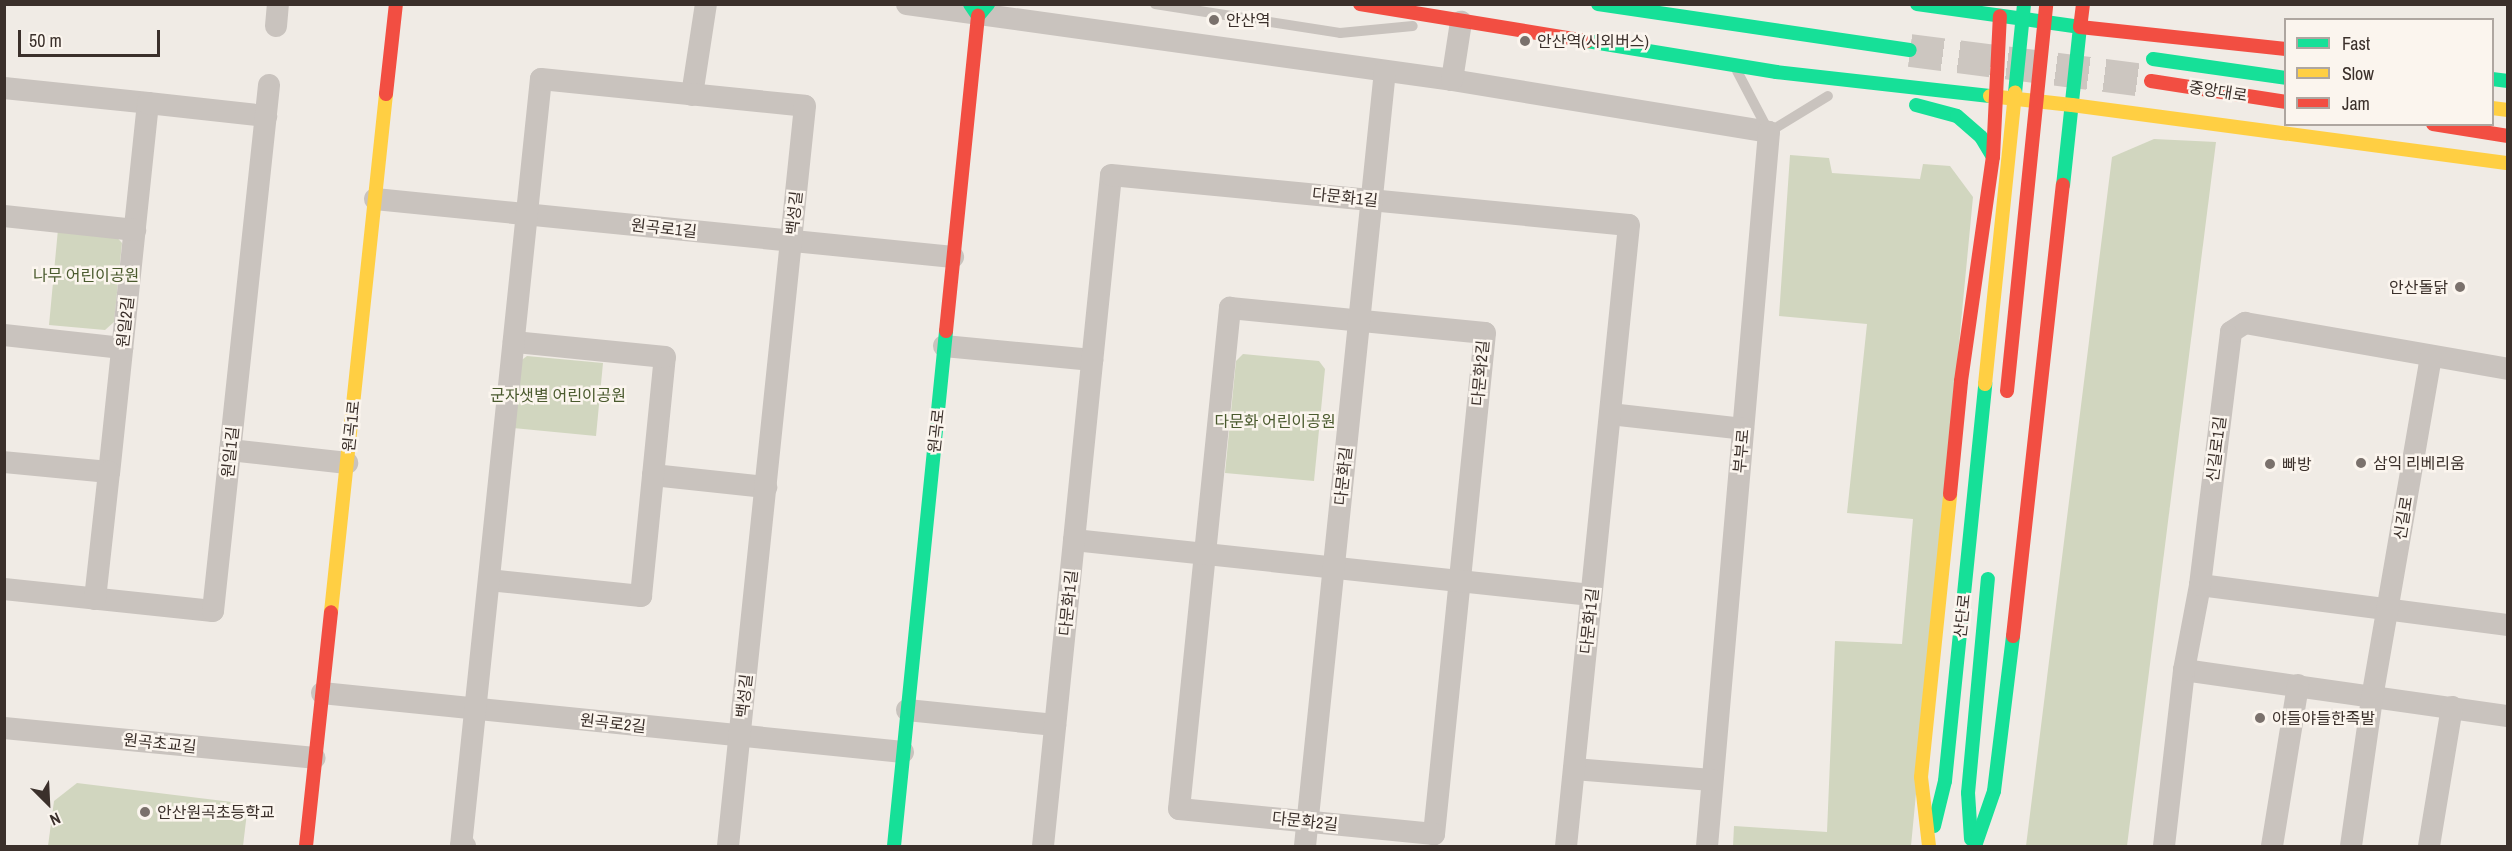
<!DOCTYPE html>
<meta charset="utf-8">
<style>
body{margin:0}
#map{position:relative;width:2512px;height:851px;overflow:hidden;background:#f0ebe5;font-family:"Archivo Narrow","Noto Sans KR",sans-serif}
div>[style]{position:absolute}
.green>*{inset:0;background:#d1d6bf}
.primary-tunnel>*{height:33px;margin-top:-16.5px;transform-origin:0;background:repeating-linear-gradient(90deg,#ccc6c0 0 33px,transparent 0 49px)}
.lane>*{height:10px;margin:-5px;padding:0 5px;transform-origin:5px;border-radius:5px;background:#c9c3be}
.street>*{height:22px;margin:-11px;padding:0 11px;transform-origin:11px;border-radius:11px;background:#c9c3be}
.fast>*{height:14px;margin:-7px;padding:0 7px;transform-origin:7px;border-radius:7px;background:#16e098}
.slow>*{height:14px;margin:-7px;padding:0 7px;transform-origin:7px;border-radius:7px;background:#ffcf43}
.jam>*{height:14px;margin:-7px;padding:0 7px;transform-origin:7px;border-radius:7px;background:#f24e42}
.dots>*{width:16px;height:16px;translate:-50% -50%;box-sizing:border-box;border:3px solid #fbf5ee;border-radius:50%}
span{translate:-50% -50%;white-space:nowrap;text-align:center;line-height:1.15;-webkit-text-stroke:5px #fbf5ee;paint-order:stroke}
.poi-label{font-size:16px;color:#3b302b}
.left{translate:0 -50%;text-align:left}
.right{translate:-100% -50%;text-align:right}
.street-label{font-size:16px;color:#3b302b}
.park-label{font-size:16px;color:#4a5a2e}
.frame{position:absolute;inset:0;border:6px solid #3b302b;pointer-events:none}
.legend{position:absolute;left:2284px;top:18px;width:210px;height:108px;box-sizing:border-box;background:#fbf5ee;border:2px solid #aea6a0;margin:0;padding:8px 10px;list-style:none;font-size:18px;color:#3b302b}
.legend li{display:flex;align-items:center;gap:12px;height:30px}
.legend b{width:30px;border:2px solid #aea6a0}
.north{position:absolute;left:18px;top:773px;width:60px;height:60px;-webkit-text-stroke:4px #fbf5ee;paint-order:stroke;rotate:156deg;font-size:16px;font-weight:700;line-height:24px;text-align:center;color:#3b302b}
.north::after{content:'';display:block;margin:auto;width:21px;height:27px;background:#3b302b;clip-path:polygon(50% 0,100% 100%,50% 72%,0 100%)}
.scale{position:absolute;left:18px;top:30px;width:142px;height:27px;box-sizing:border-box;border:3px solid #3b302b;border-top:0;padding-left:8px;font-size:18px;line-height:21px;white-space:nowrap;color:#3b302b;-webkit-text-stroke:4px #fbf5ee;paint-order:stroke}
</style>
<div id="map">
<div class="green">
<div style="clip-path:polygon(2154px 139px,2216px 142px,2127px 846px,2026px 846px,2112px 157px)"></div>
<div style="clip-path:polygon(1790px 155px,1829px 158px,1832px 173px,1920px 179px,1923px 164px,1950px 166px,1973px 197px,1911px 846px,1733px 846px,1734px 826px,1827px 832px,1835px 641px,1902px 644px,1913px 519px,1847px 513px,1867px 324px,1779px 316px)"></div>
<div style="clip-path:polygon(58px 229px,114px 234px,122px 243px,114px 322px,105px 330px,49px 325px)"></div>
<div style="clip-path:polygon(1243px 354px,1319px 361px,1325px 369px,1314px 481px,1225px 473px,1236px 361px)"></div>
<div style="clip-path:polygon(527px 356px,603px 363px,596px 436px,513px 428px,519px 362px)"></div>
<div style="clip-path:polygon(77px 783px,248px 804px,243px 846px,48px 846px,54px 801px)"></div>
</div>
<div class="primary-tunnel">
<div style="left:1910px;top:50px;width:243px;rotate:7.3deg"></div>
</div>
<div class="lane">
<div style="left:1155px;top:4px;width:187px;rotate:8.9deg"></div>
<div style="left:1340px;top:33px;width:73px;rotate:-5.5deg"></div>
<div style="left:1737px;top:71px;width:69px;rotate:62.3deg"></div>
<div style="left:1769px;top:132px;width:69px;rotate:-31.4deg"></div>
</div>
<div class="street">
<div style="left:907px;top:4px;width:550px;rotate:7.94deg"></div>
<div style="left:1452px;top:80px;width:321px;rotate:9.3deg"></div>
<div style="left:1769px;top:132px;width:717px;rotate:94.96deg"></div>
<div style="left:276px;top:26px;width:22px;rotate:-85deg"></div>
<div style="left:1452px;top:80px;width:59px;rotate:-81.2deg"></div>
<div style="left:4px;top:88px;width:145px;rotate:5.9deg"></div>
<div style="left:148px;top:103px;width:371px;rotate:96deg"></div>
<div style="left:109px;top:472px;width:105px;rotate:-174.6deg"></div>
<div style="left:692px;top:95px;width:92px;rotate:-81.3deg"></div>
<div style="left:148px;top:103px;width:119px;rotate:6.3deg"></div>
<div style="left:375px;top:199px;width:581px;rotate:5.73deg"></div>
<div style="left:4px;top:216px;width:132px;rotate:6.1deg"></div>
<div style="left:1230px;top:308px;width:256px;rotate:5.6deg"></div>
<div style="left:1485px;top:333px;width:504px;rotate:95.81deg"></div>
<div style="left:1434px;top:834px;width:256px;rotate:-174.4deg"></div>
<div style="left:1179px;top:809px;width:504px;rotate:-84.19deg"></div>
<div style="left:4px;top:335px;width:119px;rotate:6.3deg"></div>
<div style="left:944px;top:346px;width:149px;rotate:5.4deg"></div>
<div style="left:1610px;top:414px;width:134px;rotate:6.4deg"></div>
<div style="left:230px;top:450px;width:118px;rotate:6.3deg"></div>
<div style="left:653px;top:475px;width:114px;rotate:6.1deg"></div>
<div style="left:1074px;top:540px;width:520px;rotate:6.07deg"></div>
<div style="left:489px;top:580px;width:153px;rotate:6deg"></div>
<div style="left:641px;top:596px;width:240px;rotate:-84.3deg"></div>
<div style="left:665px;top:357px;width:152px;rotate:-174.3deg"></div>
<div style="left:2200px;top:585px;width:311px;rotate:7.4deg"></div>
<div style="left:4px;top:589px;width:210px;rotate:6deg"></div>
<div style="left:213px;top:611px;width:529px;rotate:-83.92deg"></div>
<div style="left:95px;top:599px;width:128px;rotate:-83.7deg"></div>
<div style="left:2184px;top:670px;width:327px;rotate:8.1deg"></div>
<div style="left:322px;top:693px;width:584px;rotate:5.8deg"></div>
<div style="left:907px;top:710px;width:149px;rotate:5.8deg"></div>
<div style="left:4px;top:728px;width:312px;rotate:5.5deg"></div>
<div style="left:1574px;top:769px;width:138px;rotate:4.6deg"></div>
<div style="left:465px;top:846px;width:4px;rotate:180deg"></div>
<div style="left:461px;top:846px;width:771px;rotate:-84.05deg"></div>
<div style="left:541px;top:79px;width:265px;rotate:5.8deg"></div>
<div style="left:805px;top:106px;width:744px;rotate:95.94deg"></div>
<div style="left:1043px;top:846px;width:674px;rotate:-84.21deg"></div>
<div style="left:1111px;top:175px;width:520px;rotate:5.51deg"></div>
<div style="left:1629px;top:225px;width:624px;rotate:95.79deg"></div>
<div style="left:1305px;top:846px;width:779px;rotate:-84.11deg"></div>
<div style="left:2164px;top:846px;width:177px;rotate:-83.5deg"></div>
<div style="left:2184px;top:670px;width:86px;rotate:-79.3deg"></div>
<div style="left:2200px;top:585px;width:255px;rotate:-83deg"></div>
<div style="left:2231px;top:332px;width:17px;rotate:-33deg"></div>
<div style="left:2245px;top:323px;width:267px;rotate:9.9deg"></div>
<div style="left:2272px;top:846px;width:163px;rotate:-80.8deg"></div>
<div style="left:2351px;top:846px;width:149px;rotate:-81.9deg"></div>
<div style="left:2372px;top:698px;width:347px;rotate:-80.2deg"></div>
<div style="left:2429px;top:846px;width:141px;rotate:-80.6deg"></div>
</div>
<div class="fast">
<div style="left:970px;top:4px;width:14px;rotate:56deg"></div>
<div style="left:978px;top:16px;width:16px;rotate:-50deg"></div>
<div style="left:1598px;top:4px;width:315px;rotate:8.4deg"></div>
<div style="left:1917px;top:4px;width:165px;rotate:8deg"></div>
<div style="left:2080px;top:27px;width:159px;rotate:96.1deg"></div>
<div style="left:1587px;top:41px;width:192px;rotate:9.3deg"></div>
<div style="left:1776px;top:72px;width:215px;rotate:6.4deg"></div>
<div style="left:2153px;top:59px;width:134px;rotate:8.1deg"></div>
<div style="left:2492px;top:79px;width:16px;rotate:7deg"></div>
<div style="left:2015px;top:93px;width:89px;rotate:-84.2deg"></div>
<div style="left:1916px;top:105px;width:42px;rotate:15deg"></div>
<div style="left:1957px;top:116px;width:32px;rotate:41deg"></div>
<div style="left:1981px;top:137px;width:23px;rotate:59deg"></div>
<div style="left:1934px;top:826px;width:46px;rotate:-76.3deg"></div>
<div style="left:1945px;top:781px;width:399px;rotate:-84.2deg"></div>
<div style="left:1971px;top:839px;width:46px;rotate:-93.7deg"></div>
<div style="left:1968px;top:793px;width:215px;rotate:-84.7deg"></div>
<div style="left:894px;top:846px;width:518px;rotate:-84.23deg"></div>
<div style="left:1975px;top:846px;width:58px;rotate:-70.9deg"></div>
<div style="left:1994px;top:791px;width:156px;rotate:-83deg"></div>
</div>
<div class="slow">
<div style="left:1990px;top:96px;width:82px;rotate:6.3deg"></div>
<div style="left:2072px;top:105px;width:440px;rotate:7.6deg"></div>
<div style="left:2492px;top:108px;width:16px;rotate:7deg"></div>
<div style="left:1985px;top:384px;width:293px;rotate:-84.1deg"></div>
<div style="left:331px;top:612px;width:521px;rotate:-83.94deg"></div>
<div style="left:1929px;top:846px;width:69px;rotate:-96.6deg"></div>
<div style="left:1921px;top:777px;width:284px;rotate:-84.1deg"></div>
</div>
<div class="jam">
<div style="left:1360px;top:4px;width:230px;rotate:9.3deg"></div>
<div style="left:2083px;top:4px;width:23px;rotate:97deg"></div>
<div style="left:2080px;top:27px;width:207px;rotate:6.1deg"></div>
<div style="left:2151px;top:81px;width:137px;rotate:8.8deg"></div>
<div style="left:386px;top:94px;width:91px;rotate:-83.7deg"></div>
<div style="left:2433px;top:124px;width:76px;rotate:9.1deg"></div>
<div style="left:946px;top:331px;width:317px;rotate:-84.2deg"></div>
<div style="left:2007px;top:391px;width:389px;rotate:-84.2deg"></div>
<div style="left:1950px;top:494px;width:114px;rotate:-84.4deg"></div>
<div style="left:1961px;top:381px;width:226px;rotate:-81.9deg"></div>
<div style="left:1993px;top:157px;width:141px;rotate:-87.2deg"></div>
<div style="left:2013px;top:636px;width:454px;rotate:-83.7deg"></div>
<div style="left:306px;top:846px;width:235px;rotate:-83.9deg"></div>
</div>
<div class="dots">
<div style="left:1214px;top:20px;background:#7a716c"></div>
<div style="left:1525px;top:41px;background:#7a716c"></div>
<div style="left:2460px;top:287px;background:#7a716c"></div>
<div style="left:2361px;top:463px;background:#7a716c"></div>
<div style="left:2270px;top:464px;background:#7a716c"></div>
<div style="left:2260px;top:718px;background:#7a716c"></div>
<div style="left:145px;top:812px;background:#7a716c"></div>
</div>
<div class="poi-label">
<span class="left" style="left:1226px;top:20px">안산역</span>
<span class="left" style="left:1537px;top:41px">안산역(시외버스)</span>
<span class="right" style="left:2448px;top:287px">안산돌닭</span>
<span class="left" style="left:2373px;top:463px">삼익 리베리움</span>
<span class="left" style="left:2282px;top:464px">빠방</span>
<span class="left" style="left:2272px;top:718px">야들야들한족발</span>
<span class="left" style="left:157px;top:812px">안산원곡초등학교</span>
</div>
<div class="street-label">
<span style="left:2218px;top:91px;rotate:9deg">중앙대로</span>
<span style="left:1345px;top:197px;rotate:6deg">다문화1길</span>
<span style="left:794px;top:213px;rotate:-84deg">백성길</span>
<span style="left:664px;top:228px;rotate:6deg">원곡로1길</span>
<span style="left:125px;top:322px;rotate:-84deg">원일2길</span>
<span style="left:1480px;top:373px;rotate:-85deg">다문화2길</span>
<span style="left:351px;top:426px;rotate:-84deg">원곡1로</span>
<span style="left:936px;top:431px;rotate:-84deg">원곡로</span>
<span style="left:2216px;top:449px;rotate:-83deg">신길로1길</span>
<span style="left:1741px;top:451px;rotate:-85deg">부부로</span>
<span style="left:230px;top:452px;rotate:-84deg">원일1길</span>
<span style="left:1343px;top:476px;rotate:-84deg">다문화길</span>
<span style="left:2403px;top:518px;rotate:-81deg">신길로</span>
<span style="left:1068px;top:603px;rotate:-84deg">다문화1길</span>
<span style="left:1962px;top:616px;rotate:-84deg">산단로</span>
<span style="left:1589px;top:621px;rotate:-84deg">다문화1길</span>
<span style="left:744px;top:696px;rotate:-84deg">백성길</span>
<span style="left:613px;top:723px;rotate:6deg">원곡로2길</span>
<span style="left:160px;top:743px;rotate:6deg">원곡초교길</span>
<span style="left:1305px;top:821px;rotate:6deg">다문화2길</span>
</div>
<div class="park-label">
<span style="left:86px;top:275px">나무 어린이공원</span>
<span style="left:558px;top:395px">군자샛별 어린이공원</span>
<span style="left:1275px;top:421px">다문화 어린이공원</span>
</div>
<div class="frame"></div>
<ul class="legend">
<li><b style="height:8px;background:#16e098"></b>Fast</li>
<li><b style="height:8px;background:#ffcf43"></b>Slow</li>
<li><b style="height:8px;background:#f24e42"></b>Jam</li>
</ul>
<div class="north">N</div>
<div class="scale">50 m</div>
</div>
